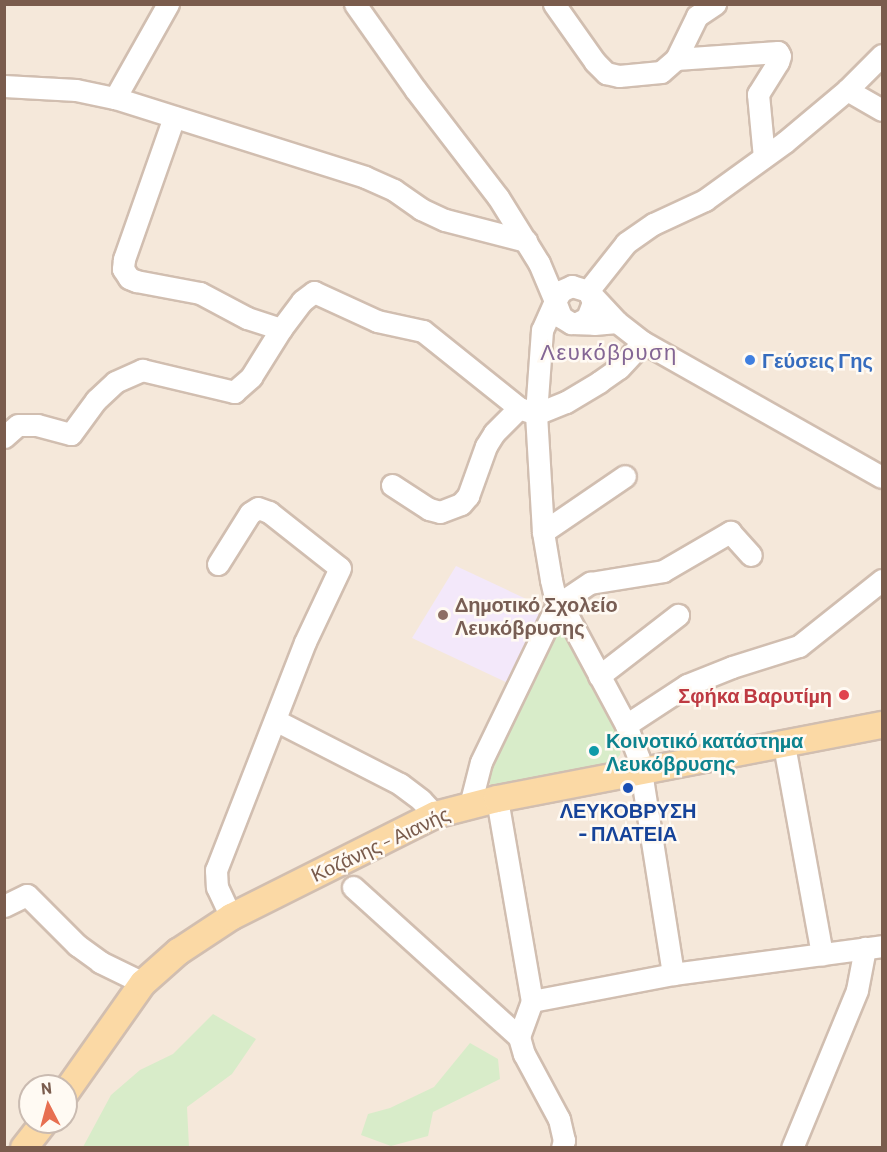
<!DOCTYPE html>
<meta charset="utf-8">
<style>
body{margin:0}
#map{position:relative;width:887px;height:1152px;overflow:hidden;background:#fdf6ec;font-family:Barlow,sans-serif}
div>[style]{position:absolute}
.residential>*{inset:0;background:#f5e8da}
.education>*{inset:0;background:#f3e8fa}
.green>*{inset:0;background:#d8ecc9}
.roads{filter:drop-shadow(2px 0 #d1beb0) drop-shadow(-2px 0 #d1beb0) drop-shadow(0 2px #d1beb0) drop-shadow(0 -2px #d1beb0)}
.minor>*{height:21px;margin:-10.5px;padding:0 10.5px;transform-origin:10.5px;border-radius:10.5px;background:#fff}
.major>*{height:26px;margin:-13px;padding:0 13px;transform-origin:13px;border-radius:13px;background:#fbd9a5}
.dots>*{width:16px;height:16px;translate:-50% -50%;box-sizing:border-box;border:3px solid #fffaf3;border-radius:50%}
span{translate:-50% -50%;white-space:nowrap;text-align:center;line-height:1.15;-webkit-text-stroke:5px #fffaf3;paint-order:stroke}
.shop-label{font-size:20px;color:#366cbe;font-weight:700}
.left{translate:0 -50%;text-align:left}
.education-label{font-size:20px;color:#785e54;font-weight:700}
.health-label{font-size:20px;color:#be3a42;font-weight:700}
.right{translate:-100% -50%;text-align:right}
.culture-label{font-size:20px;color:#0d838f;font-weight:700}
.transit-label{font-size:20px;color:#164399;font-weight:700}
.street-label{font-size:20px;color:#7a5c4d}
.quarter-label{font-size:22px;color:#846695;letter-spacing:1.5px}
.frame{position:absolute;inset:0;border:6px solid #7a5c4d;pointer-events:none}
.north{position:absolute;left:18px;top:1074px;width:60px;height:60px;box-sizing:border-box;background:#fffaf3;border:2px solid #cabbb1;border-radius:50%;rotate:354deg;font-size:16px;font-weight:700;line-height:24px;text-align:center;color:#7a5c4d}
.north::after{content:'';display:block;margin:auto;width:21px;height:27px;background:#e76f51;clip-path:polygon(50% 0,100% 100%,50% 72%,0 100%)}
</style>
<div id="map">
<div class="residential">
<div style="clip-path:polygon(evenodd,5px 5px,882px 5px,882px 1147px,5px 1148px,5px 5px,30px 1086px,66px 1086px,66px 1122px,30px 1122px,30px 1086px)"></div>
</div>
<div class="education">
<div style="clip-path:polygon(456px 566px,537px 604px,540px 626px,512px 685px,412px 638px)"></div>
</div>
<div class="green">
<div style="clip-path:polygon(561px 628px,568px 630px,615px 727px,622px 744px,620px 755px,610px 765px,491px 786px,484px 773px,554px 633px)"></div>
<div style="clip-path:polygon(213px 1014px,256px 1039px,232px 1074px,187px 1107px,189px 1147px,83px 1147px,111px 1095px,140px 1070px,173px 1054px)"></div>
<div style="clip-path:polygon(470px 1043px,498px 1059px,500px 1079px,433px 1112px,428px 1136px,391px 1146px,361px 1135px,368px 1114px,390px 1108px,434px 1087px)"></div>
</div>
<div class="roads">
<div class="minor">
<div style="left:355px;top:4px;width:104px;rotate:54.8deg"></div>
<div style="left:415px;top:89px;width:136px;rotate:52.5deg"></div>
<div style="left:498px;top:197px;width:78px;rotate:58.2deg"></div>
<div style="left:539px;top:263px;width:41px;rotate:67.2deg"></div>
<div style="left:555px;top:301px;width:32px;rotate:114deg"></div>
<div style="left:542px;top:330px;width:84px;rotate:94.1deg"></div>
<div style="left:536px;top:414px;width:118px;rotate:86.6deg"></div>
<div style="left:543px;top:532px;width:49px;rotate:80.5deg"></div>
<div style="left:551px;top:580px;width:26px;rotate:77deg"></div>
<div style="left:557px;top:605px;width:14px;rotate:45deg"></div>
<div style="left:567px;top:615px;width:125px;rotate:61.8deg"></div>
<div style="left:626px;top:725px;width:36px;rotate:69deg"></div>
<div style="left:639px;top:759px;width:218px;rotate:81deg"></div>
<div style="left:554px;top:4px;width:71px;rotate:54.7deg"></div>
<div style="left:595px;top:62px;width:16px;rotate:45deg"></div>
<div style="left:606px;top:73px;width:13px;rotate:13deg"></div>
<div style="left:619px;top:76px;width:42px;rotate:-5.4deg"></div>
<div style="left:661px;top:72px;width:20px;rotate:-41deg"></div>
<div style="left:676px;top:59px;width:48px;rotate:-64deg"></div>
<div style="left:697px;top:16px;width:22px;rotate:-34deg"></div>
<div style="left:882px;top:55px;width:49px;rotate:135deg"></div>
<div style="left:847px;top:90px;width:81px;rotate:140deg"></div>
<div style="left:785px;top:142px;width:99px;rotate:144.1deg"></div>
<div style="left:705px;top:200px;width:57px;rotate:155.2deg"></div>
<div style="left:653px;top:224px;width:33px;rotate:145deg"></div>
<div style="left:626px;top:243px;width:61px;rotate:128.4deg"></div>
<div style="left:588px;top:291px;width:42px;rotate:46.9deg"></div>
<div style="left:617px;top:322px;width:33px;rotate:38deg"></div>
<div style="left:643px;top:342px;width:274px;rotate:29.5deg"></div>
<div style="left:676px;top:59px;width:102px;rotate:-3.9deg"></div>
<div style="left:778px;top:52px;width:4px;rotate:63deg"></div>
<div style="left:780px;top:56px;width:6px;rotate:108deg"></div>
<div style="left:778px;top:62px;width:38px;rotate:122deg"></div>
<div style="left:758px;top:94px;width:63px;rotate:84.6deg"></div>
<div style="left:4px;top:86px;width:72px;rotate:3.2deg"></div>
<div style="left:76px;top:90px;width:40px;rotate:12deg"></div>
<div style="left:115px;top:98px;width:262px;rotate:17.5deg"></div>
<div style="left:365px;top:177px;width:32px;rotate:24deg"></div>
<div style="left:394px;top:190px;width:33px;rotate:35deg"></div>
<div style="left:421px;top:209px;width:26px;rotate:25deg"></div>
<div style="left:445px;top:220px;width:84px;rotate:14.5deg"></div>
<div style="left:847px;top:90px;width:40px;rotate:29.7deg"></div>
<div style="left:115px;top:98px;width:108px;rotate:-60.6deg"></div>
<div style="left:174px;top:117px;width:151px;rotate:109.4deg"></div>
<div style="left:124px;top:259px;width:10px;rotate:96deg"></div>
<div style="left:123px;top:269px;width:11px;rotate:56deg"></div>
<div style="left:129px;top:278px;width:8px;rotate:23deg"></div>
<div style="left:136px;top:281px;width:65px;rotate:10.6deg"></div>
<div style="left:200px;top:293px;width:53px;rotate:28deg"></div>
<div style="left:247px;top:318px;width:36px;rotate:18deg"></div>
<div style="left:577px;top:323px;width:11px;rotate:-27deg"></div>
<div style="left:587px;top:318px;width:17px;rotate:-69deg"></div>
<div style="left:593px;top:302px;width:12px;rotate:-114deg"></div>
<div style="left:588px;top:291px;width:17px;rotate:-163deg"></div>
<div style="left:572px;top:286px;width:12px;rotate:156deg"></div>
<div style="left:561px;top:291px;width:12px;rotate:121deg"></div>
<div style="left:555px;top:301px;width:17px;rotate:69deg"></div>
<div style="left:561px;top:317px;width:12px;rotate:31deg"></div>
<div style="left:571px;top:323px;width:23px;rotate:2deg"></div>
<div style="left:594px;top:324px;width:23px;rotate:-5deg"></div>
<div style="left:4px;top:437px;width:18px;rotate:-41deg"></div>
<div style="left:18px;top:425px;width:19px"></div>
<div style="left:37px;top:425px;width:35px;rotate:15deg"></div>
<div style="left:71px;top:434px;width:42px;rotate:-53.7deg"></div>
<div style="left:96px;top:400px;width:26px;rotate:-43deg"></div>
<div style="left:115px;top:382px;width:30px;rotate:-24deg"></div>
<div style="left:142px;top:370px;width:95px;rotate:13.4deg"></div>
<div style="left:234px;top:392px;width:23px;rotate:-41deg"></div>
<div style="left:251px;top:377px;width:57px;rotate:-58deg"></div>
<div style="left:281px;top:329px;width:35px;rotate:-53deg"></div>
<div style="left:302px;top:301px;width:15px;rotate:-37deg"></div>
<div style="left:314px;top:292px;width:69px;rotate:24.7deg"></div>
<div style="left:377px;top:321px;width:47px;rotate:12.3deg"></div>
<div style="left:423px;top:331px;width:123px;rotate:38.7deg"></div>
<div style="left:519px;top:408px;width:18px;rotate:19deg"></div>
<div style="left:536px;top:414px;width:32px;rotate:-22deg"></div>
<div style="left:566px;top:402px;width:39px;rotate:-31deg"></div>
<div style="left:599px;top:382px;width:24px;rotate:-35deg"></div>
<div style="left:619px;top:368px;width:35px;rotate:-47deg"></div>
<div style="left:392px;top:485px;width:44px;rotate:33deg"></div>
<div style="left:429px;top:509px;width:11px;rotate:15deg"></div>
<div style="left:440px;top:512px;width:22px;rotate:-21deg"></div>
<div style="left:461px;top:504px;width:11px;rotate:-49deg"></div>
<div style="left:468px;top:496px;width:53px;rotate:-70.2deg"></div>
<div style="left:486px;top:446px;width:15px;rotate:-58deg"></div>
<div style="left:494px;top:433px;width:35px;rotate:-45deg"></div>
<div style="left:543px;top:532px;width:99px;rotate:-34.3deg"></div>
<div style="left:218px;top:564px;width:60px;rotate:-57.9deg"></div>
<div style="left:250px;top:513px;width:9px;rotate:-32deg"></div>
<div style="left:258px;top:508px;width:12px;rotate:20deg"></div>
<div style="left:269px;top:512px;width:90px;rotate:38.3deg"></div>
<div style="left:340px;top:568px;width:82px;rotate:115.3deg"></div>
<div style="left:305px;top:642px;width:245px;rotate:111.3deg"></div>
<div style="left:216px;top:870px;width:17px;rotate:87deg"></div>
<div style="left:217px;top:887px;width:33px;rotate:65deg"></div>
<div style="left:599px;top:676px;width:100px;rotate:-37.7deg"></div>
<div style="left:275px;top:720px;width:140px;rotate:27.1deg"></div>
<div style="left:400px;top:784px;width:26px;rotate:37deg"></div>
<div style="left:421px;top:800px;width:21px;rotate:47deg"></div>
<div style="left:626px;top:725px;width:73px;rotate:-33.3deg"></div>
<div style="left:687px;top:685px;width:48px;rotate:-21.8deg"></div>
<div style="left:732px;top:667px;width:70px;rotate:-17.4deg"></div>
<div style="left:799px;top:646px;width:106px;rotate:-38.5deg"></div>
<div style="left:784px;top:745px;width:213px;rotate:79.7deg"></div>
<div style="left:497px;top:799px;width:205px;rotate:80.2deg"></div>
<div style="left:532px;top:1001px;width:38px;rotate:110deg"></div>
<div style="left:519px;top:1037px;width:18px;rotate:74deg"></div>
<div style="left:524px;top:1054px;width:74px;rotate:61.7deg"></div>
<div style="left:559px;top:1119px;width:22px;rotate:77deg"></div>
<div style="left:564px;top:1140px;width:8px;rotate:104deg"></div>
<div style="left:470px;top:805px;width:44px;rotate:-75.7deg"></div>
<div style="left:481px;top:762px;width:174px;rotate:-64.2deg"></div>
<div style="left:557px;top:605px;width:40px;rotate:-34deg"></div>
<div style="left:590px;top:583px;width:74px;rotate:-9.3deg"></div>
<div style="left:663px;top:571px;width:78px;rotate:-30.2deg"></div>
<div style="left:730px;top:532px;width:31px;rotate:48deg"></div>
<div style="left:353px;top:887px;width:224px;rotate:42.1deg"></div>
<div style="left:4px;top:906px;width:25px;rotate:-26deg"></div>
<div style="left:27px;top:895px;width:71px;rotate:45deg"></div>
<div style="left:77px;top:945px;width:29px;rotate:36deg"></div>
<div style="left:100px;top:962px;width:48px;rotate:26deg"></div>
<div style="left:532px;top:1001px;width:144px;rotate:-10.8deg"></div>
<div style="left:673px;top:974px;width:211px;rotate:-7.6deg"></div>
<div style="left:792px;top:1148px;width:171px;rotate:-67.6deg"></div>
<div style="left:857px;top:990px;width:43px;rotate:-79.2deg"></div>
</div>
<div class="major">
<div style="left:66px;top:1092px;width:133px;rotate:-54.8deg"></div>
<div style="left:143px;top:983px;width:47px;rotate:-41.5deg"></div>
<div style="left:178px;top:952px;width:64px;rotate:-33.4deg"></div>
<div style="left:231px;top:917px;width:228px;rotate:-26.6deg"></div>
<div style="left:435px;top:815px;width:64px;rotate:-14.5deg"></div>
<div style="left:497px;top:799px;width:392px;rotate:-10.9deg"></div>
<div style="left:24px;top:1148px;width:33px;rotate:-52deg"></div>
</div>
</div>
<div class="dots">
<div style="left:750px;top:360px;background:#3f7fe0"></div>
<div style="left:443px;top:615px;background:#8d6e63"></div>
<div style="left:844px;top:695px;background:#e0444e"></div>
<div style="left:594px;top:751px;background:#0f9aa8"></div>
<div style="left:628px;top:788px;background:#1a4fb4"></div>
</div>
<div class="shop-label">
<span class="left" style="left:762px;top:360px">Γεύσεις Γης</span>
</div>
<div class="education-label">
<span class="left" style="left:455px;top:616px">Δημοτικό Σχολείο<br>Λευκόβρυσης</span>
</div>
<div class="health-label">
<span class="right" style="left:832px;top:695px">Σφήκα Βαρυτίμη</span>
</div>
<div class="culture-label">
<span class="left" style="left:606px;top:752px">Κοινοτικό κατάστημα<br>Λευκόβρυσης</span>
</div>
<div class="transit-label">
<span style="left:628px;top:822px">ΛΕΥΚΟΒΡΥΣΗ<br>- ΠΛΑΤΕΙΑ</span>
</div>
<div class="street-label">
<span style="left:380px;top:844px;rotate:-25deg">Κοζάνης - Αιανής</span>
</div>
<div class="quarter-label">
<span style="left:609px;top:352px">Λευκόβρυση</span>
</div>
<div class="frame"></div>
<div class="north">N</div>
</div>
